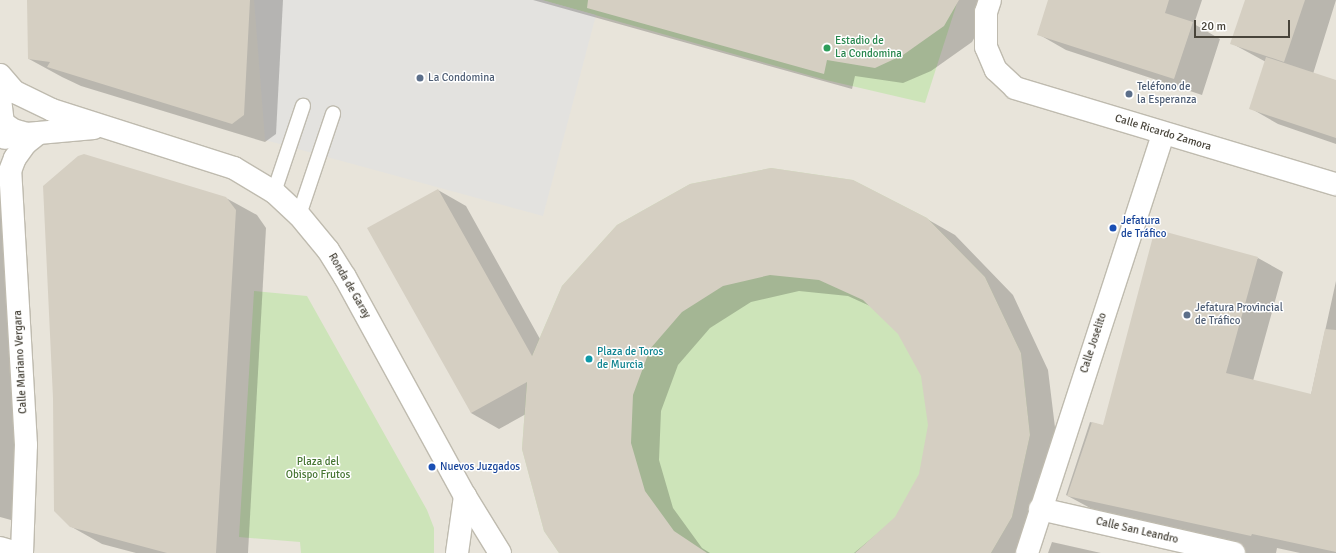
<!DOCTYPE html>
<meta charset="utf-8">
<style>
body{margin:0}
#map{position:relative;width:1336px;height:553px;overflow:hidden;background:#f4f2ec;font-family:Signika,sans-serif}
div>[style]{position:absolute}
.residential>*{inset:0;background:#e8e4da;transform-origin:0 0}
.green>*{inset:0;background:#cde4b9}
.parking>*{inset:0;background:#e3e2df}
.shadow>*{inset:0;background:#0003}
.building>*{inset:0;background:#d5cfc2}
.roads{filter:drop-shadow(1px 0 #bfbbaf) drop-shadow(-1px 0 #bfbbaf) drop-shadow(0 1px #bfbbaf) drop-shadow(0 -1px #bfbbaf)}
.lane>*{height:14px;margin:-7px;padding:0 7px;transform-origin:7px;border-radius:7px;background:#fff}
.street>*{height:22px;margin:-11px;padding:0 11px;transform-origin:11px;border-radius:11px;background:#fff}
.dots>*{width:11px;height:11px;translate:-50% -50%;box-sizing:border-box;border:2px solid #fff;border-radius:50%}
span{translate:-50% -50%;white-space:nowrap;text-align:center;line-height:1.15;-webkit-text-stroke:3px #fff;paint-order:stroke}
.leisure-label{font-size:11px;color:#27864d}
.left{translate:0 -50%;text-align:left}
.service-label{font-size:11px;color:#4e5e75}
.street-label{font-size:11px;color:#48443a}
.transit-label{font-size:11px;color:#164399}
.culture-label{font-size:11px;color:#0d838f}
.park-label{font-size:11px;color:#467532}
.scale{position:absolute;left:1194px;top:20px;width:96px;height:18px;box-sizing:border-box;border:2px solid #48443a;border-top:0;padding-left:5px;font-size:12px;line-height:14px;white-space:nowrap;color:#48443a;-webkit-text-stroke:3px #fff;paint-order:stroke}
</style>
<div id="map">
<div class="residential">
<div style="left:0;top:0;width:1336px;height:553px"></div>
</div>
<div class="green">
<div style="clip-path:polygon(542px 0,958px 0,925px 103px,826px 80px)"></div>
<div style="clip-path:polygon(771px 168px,853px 180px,927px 218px,985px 277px,1021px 353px,1030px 435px,1012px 517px,991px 553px,559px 553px,544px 531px,522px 449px,528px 365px,562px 286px,617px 225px,690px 184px)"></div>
<div style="clip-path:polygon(254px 291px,307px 296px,427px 510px,434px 528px,434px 553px,301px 553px,300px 542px,239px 537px)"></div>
</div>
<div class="parking">
<div style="clip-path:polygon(254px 0,542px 0,596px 15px,543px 216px,265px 140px)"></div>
</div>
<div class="shadow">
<div style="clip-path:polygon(28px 0,283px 0,276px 134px,265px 142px,81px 86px,62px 77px,29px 59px)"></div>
<div style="clip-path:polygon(533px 0,989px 0,982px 24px,972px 42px,931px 71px,903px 83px,855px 76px,852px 89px)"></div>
<div style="clip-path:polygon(1049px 0,1202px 0,1194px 24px,1220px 39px,1202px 95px,1066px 50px,1038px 34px)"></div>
<div style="clip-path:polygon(1246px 0,1336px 0,1313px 74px,1336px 81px,1336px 144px,1278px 124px,1250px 108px,1266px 62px,1231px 43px)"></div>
<div style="clip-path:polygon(438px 190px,466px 206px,540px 339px,927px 219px,955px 235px,1013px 295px,1048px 370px,1058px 452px,1028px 553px,854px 553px,896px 518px,920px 475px,929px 425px,922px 376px,899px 333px,870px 306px,848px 296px,799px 291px,751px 302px,710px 328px,678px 365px,661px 411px,659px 460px,673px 508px,702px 548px,710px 553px,560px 553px,526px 414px,499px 429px,471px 413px)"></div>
<div style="clip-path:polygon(226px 198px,257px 215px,266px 228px,248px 553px,136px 553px,102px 544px,70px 526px)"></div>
<div style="clip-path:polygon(0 207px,12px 223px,22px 523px,0 517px)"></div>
<div style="clip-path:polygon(1258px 258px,1283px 272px,1253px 381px,1311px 395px,1336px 281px,1336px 553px,1300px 553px,1277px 548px,1276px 553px,1246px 553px,1220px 538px,1092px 509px,1066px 495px,1090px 422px,1104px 426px)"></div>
<div style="clip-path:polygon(1052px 542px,1101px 553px,1048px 553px)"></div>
</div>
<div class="building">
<div style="clip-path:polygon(27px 0,250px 0,244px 115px,232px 124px,47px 67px,50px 62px,28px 59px)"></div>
<div style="clip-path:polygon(588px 0,959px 0,944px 26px,903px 55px,875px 68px,827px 60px,824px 74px,587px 8px)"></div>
<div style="clip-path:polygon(1048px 0,1169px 0,1165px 13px,1193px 22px,1174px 79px,1037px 35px)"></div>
<div style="clip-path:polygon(1245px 0,1305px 0,1284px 62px,1230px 44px)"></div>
<div style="clip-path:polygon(1266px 57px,1336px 80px,1336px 138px,1249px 109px)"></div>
<div style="clip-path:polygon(84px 154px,226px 197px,236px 210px,216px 553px,167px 553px,70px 527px,54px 511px,53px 398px,43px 186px,78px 156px)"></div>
<div style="clip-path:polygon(771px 168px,853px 180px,927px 218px,985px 277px,1021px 353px,1030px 435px,1012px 517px,991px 553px,855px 553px,895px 517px,919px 474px,928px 425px,921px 376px,898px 334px,863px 300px,819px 280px,770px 275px,723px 286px,682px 312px,650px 349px,633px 395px,631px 443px,645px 491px,674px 531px,707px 553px,559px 553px,544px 531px,522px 449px,527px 382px,471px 413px,367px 228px,438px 189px,532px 356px,562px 286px,617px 225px,690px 184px)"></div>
<div style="clip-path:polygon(1155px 229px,1258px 257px,1226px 373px,1311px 394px,1325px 329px,1336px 330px,1336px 552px,1252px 534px,1251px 536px,1067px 496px,1092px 422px,1103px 425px)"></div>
</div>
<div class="roads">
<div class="lane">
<div style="left:274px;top:192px;width:91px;rotate:-71.4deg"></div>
<div style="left:299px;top:215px;width:107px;rotate:-71.4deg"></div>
</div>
<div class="street">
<div style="left:990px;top:0;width:13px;rotate:108deg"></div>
<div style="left:986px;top:12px;width:35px;rotate:90deg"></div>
<div style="left:986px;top:47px;width:25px;rotate:67deg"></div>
<div style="left:996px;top:70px;width:26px;rotate:43deg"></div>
<div style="left:1015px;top:88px;width:335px;rotate:16.7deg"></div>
<div style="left:0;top:75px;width:23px;rotate:49deg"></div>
<div style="left:15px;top:92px;width:41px;rotate:25.9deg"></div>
<div style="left:52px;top:110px;width:191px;rotate:17.7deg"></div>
<div style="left:234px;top:168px;width:47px;rotate:31deg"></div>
<div style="left:274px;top:192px;width:34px;rotate:43deg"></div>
<div style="left:299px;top:215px;width:45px;rotate:50.4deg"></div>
<div style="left:328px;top:250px;width:32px;rotate:58deg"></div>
<div style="left:345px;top:277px;width:250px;rotate:61.3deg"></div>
<div style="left:465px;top:496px;width:67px;rotate:58.4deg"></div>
<div style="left:0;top:99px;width:39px;rotate:83deg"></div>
<div style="left:3px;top:123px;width:12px;rotate:35deg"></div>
<div style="left:13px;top:130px;width:15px;rotate:16deg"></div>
<div style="left:27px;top:134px;width:67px;rotate:-5.1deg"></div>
<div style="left:1040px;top:509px;width:199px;rotate:12.8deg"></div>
<div style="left:0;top:548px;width:19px;rotate:16deg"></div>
<div style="left:22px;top:553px;width:108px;rotate:-87.9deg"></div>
<div style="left:26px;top:445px;width:274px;rotate:-93.3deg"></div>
<div style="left:10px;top:171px;width:14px;rotate:-69deg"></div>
<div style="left:15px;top:158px;width:19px;rotate:-54deg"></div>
<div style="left:26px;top:143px;width:16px;rotate:-38deg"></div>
<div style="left:457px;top:553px;width:58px;rotate:-82deg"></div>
<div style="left:1027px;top:553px;width:441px;rotate:-72deg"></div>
</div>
</div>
<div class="dots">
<div style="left:827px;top:48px;background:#2e9e5b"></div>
<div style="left:420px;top:78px;background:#5c6f8a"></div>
<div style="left:1129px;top:94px;background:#5c6f8a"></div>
<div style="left:1113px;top:228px;background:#1a4fb4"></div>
<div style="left:1187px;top:315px;background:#5c6f8a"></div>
<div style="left:589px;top:359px;background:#0f9aa8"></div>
<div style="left:432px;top:467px;background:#1a4fb4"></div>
</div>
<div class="leisure-label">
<span class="left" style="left:835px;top:48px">Estadio de<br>La Condomina</span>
</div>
<div class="service-label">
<span class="left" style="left:428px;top:78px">La Condomina</span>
<span class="left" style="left:1137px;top:94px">Teléfono de<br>la Esperanza</span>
<span class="left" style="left:1195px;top:315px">Jefatura Provincial<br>de Tráfico</span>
</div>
<div class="street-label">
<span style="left:1163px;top:133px;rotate:17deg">Calle Ricardo Zamora</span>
<span style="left:349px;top:286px;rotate:60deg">Ronda de Garay</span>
<span style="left:1094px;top:343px;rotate:-72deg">Calle Joselito</span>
<span style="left:21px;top:362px;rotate:-93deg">Calle Mariano Vergara</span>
<span style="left:1137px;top:531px;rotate:13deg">Calle San Leandro</span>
</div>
<div class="transit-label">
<span class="left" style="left:1121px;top:228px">Jefatura<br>de Tráfico</span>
<span class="left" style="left:440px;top:467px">Nuevos Juzgados</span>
</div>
<div class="culture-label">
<span class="left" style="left:597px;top:359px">Plaza de Toros<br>de Murcia</span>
</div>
<div class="park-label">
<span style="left:318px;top:469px">Plaza del<br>Obispo Frutos</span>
</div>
<div class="scale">20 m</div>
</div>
